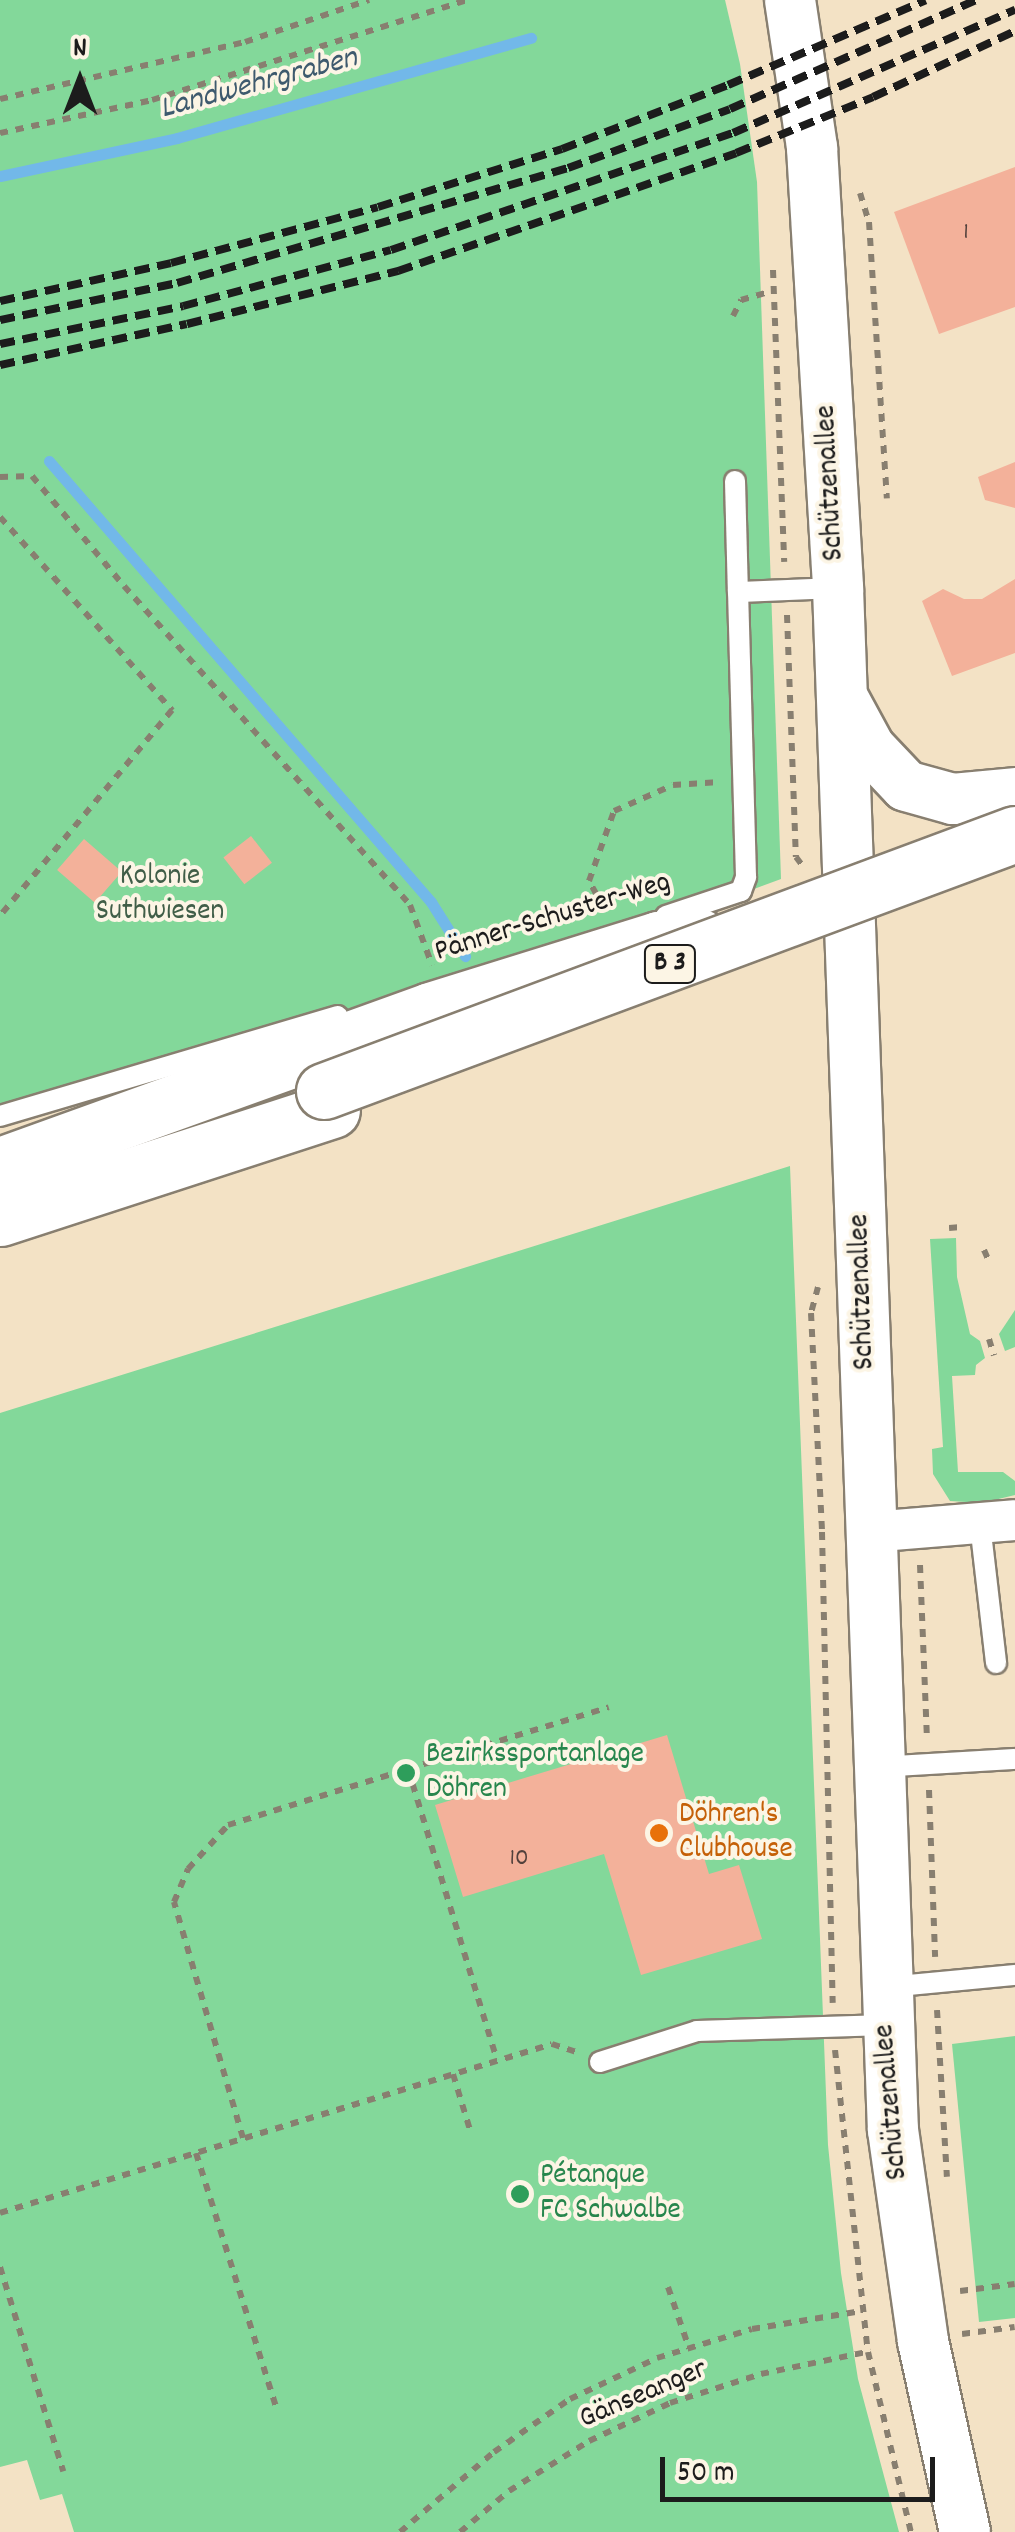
<!DOCTYPE html>
<meta charset="utf-8">
<style>
body{margin:0}
#map{position:relative;width:1015px;height:2532px;overflow:hidden;background:#f3e2c5;font-family:Dekko,sans-serif}
div>[style]{position:absolute}
.green>*{inset:0;background:#83d89a}
.stream>*{height:11px;margin:-5.5px;padding:0 5.5px;transform-origin:5.5px;border-radius:5.5px;background:#72b8e9}
.building>*{inset:0;background:#f3b19a;transform-origin:0 0}
.path>*{height:6px;margin-top:-3px;transform-origin:0;background:repeating-linear-gradient(90deg,#887f70 0 8px,transparent 0 16px)}
.roads{filter:drop-shadow(2px 0 #887f70) drop-shadow(-2px 0 #887f70) drop-shadow(0 2px #887f70) drop-shadow(0 -2px #887f70)}
.service>*{height:20px;margin:-10px;padding:0 10px;transform-origin:10px;border-radius:10px;background:#fff}
.minor>*{height:40px;margin:-20px;padding:0 20px;transform-origin:20px;border-radius:20px;background:#fff}
.tertiary>*{height:50px;margin:-25px;padding:0 25px;transform-origin:25px;border-radius:25px;background:#fff}
.trunk>*{height:55px;margin:-27.5px;padding:0 27.5px;transform-origin:27.5px;border-radius:27.5px;background:#fff}
.rail>*{height:8px;margin-top:-4px;transform-origin:0;background:repeating-linear-gradient(90deg,#1c1c1c 0 15px,transparent 0 23px)}
.bridges{filter:drop-shadow(2px 0 #887f70) drop-shadow(-2px 0 #887f70) drop-shadow(0 2px #887f70) drop-shadow(0 -2px #887f70)}
.trunk-bridge>*{height:55px;margin:-27.5px;padding:0 27.5px;transform-origin:27.5px;border-radius:27.5px;background:#fff}
.dots>*{width:28px;height:28px;translate:-50% -50%;box-sizing:border-box;border:5px solid #fcf5e5;border-radius:50%}
span{translate:-50% -50%;white-space:nowrap;text-align:center;line-height:1.15;-webkit-text-stroke:8px #fcf5e5;paint-order:stroke}
.number-label{font-size:25px;color:#52413c}
.number-label span{-webkit-text-stroke-width:0}
.shield-label span{padding:2px 8px;background:#fcf5e5;border:2px solid;border-radius:8px;-webkit-text-stroke-width:0}
.shield-label{font-size:28px;color:#1c1c1c;font-weight:700}
.street-label{font-size:30px;color:#1c1c1c}
.park-label{font-size:30px;color:#405e48}
.leisure-label{font-size:30px;color:#27864d}
.left{translate:0 -50%;text-align:left}
.food-label{font-size:30px;color:#c56008}
.water-label{font-size:32px;color:#3e5a6e;font-style:italic}
.north{position:absolute;left:30px;top:30px;width:100px;height:100px;-webkit-text-stroke:8px #fcf5e5;paint-order:stroke;rotate:0deg;font-size:28px;font-weight:700;line-height:40px;text-align:center;color:#1c1c1c}
.north::after{content:'';display:block;margin:auto;width:35px;height:45px;background:#1c1c1c;clip-path:polygon(50% 0,100% 100%,50% 72%,0 100%)}
.scale{position:absolute;left:660px;top:2457px;width:275px;height:45px;box-sizing:border-box;border:5px solid #1c1c1c;border-top:0;padding-left:12px;font-size:30px;line-height:35px;white-space:nowrap;color:#1c1c1c;-webkit-text-stroke:8px #fcf5e5;paint-order:stroke}
</style>
<div id="map">
<div class="green">
<div style="clip-path:polygon(0 0,725px 0,740px 64px,757px 182px,781px 879px,649px 928px,0 1123px)"></div>
<div style="clip-path:polygon(790px 1166px,828px 2145px,841px 2273px,858px 2379px,899px 2532px,74px 2532px,62px 2494px,40px 2500px,27px 2460px,0 2467px,0 1413px)"></div>
<div style="clip-path:polygon(956px 1238px,957px 1277px,970px 1334px,980px 1341px,985px 1358px,976px 1365px,975px 1375px,952px 1376px,958px 1472px,1003px 1472px,1015px 1481px,1015px 1495px,982px 1503px,950px 1501px,933px 1474px,932px 1449px,943px 1447px,930px 1239px)"></div>
<div style="clip-path:polygon(1015px 1310px,1015px 1347px,1005px 1351px,999px 1334px)"></div>
<div style="clip-path:polygon(1015px 2036px,1015px 2318px,979px 2322px,952px 2044px)"></div>
</div>
<div class="stream">
<div style="left:0;top:176px;width:181px;rotate:-12.1deg"></div>
<div style="left:177px;top:138px;width:368px;rotate:-15.8deg"></div>
<div style="left:49px;top:461px;width:583px;rotate:49.1deg"></div>
<div style="left:431px;top:902px;width:64px;rotate:57.8deg"></div>
</div>
<div class="building">
<div style="clip-path:polygon(1015px 167px,1015px 307px,939px 334px,894px 212px)"></div>
<div style="clip-path:polygon(1015px 462px,1015px 508px,985px 500px,978px 477px)"></div>
<div style="clip-path:polygon(1015px 579px,1015px 653px,952px 676px,922px 601px,943px 589px,964px 599px,982px 599px)"></div>
<div style="left:251px;top:836px;width:34px;height:35px;rotate:52deg"></div>
<div style="left:84px;top:839px;width:50px;height:41px;rotate:41deg"></div>
<div style="clip-path:polygon(667px 1735px,709px 1874px,739px 1865px,762px 1939px,641px 1975px,604px 1854px,463px 1897px,435px 1805px)"></div>
</div>
<div class="path">
<div style="left:0;top:99px;width:252px;rotate:-13.1deg"></div>
<div style="left:245px;top:42px;width:131px;rotate:-18.7deg"></div>
<div style="left:0;top:133px;width:156px;rotate:-12.2deg"></div>
<div style="left:152px;top:100px;width:331px;rotate:-17.6deg"></div>
<div style="left:860px;top:193px;width:30px;rotate:73deg"></div>
<div style="left:869px;top:222px;width:277px;rotate:86.3deg"></div>
<div style="left:773px;top:270px;width:292px;rotate:87.8deg"></div>
<div style="left:733px;top:316px;width:18px;rotate:-63deg"></div>
<div style="left:741px;top:300px;width:33px;rotate:-16deg"></div>
<div style="left:0;top:477px;width:32px;rotate:-2deg"></div>
<div style="left:32px;top:476px;width:143px;rotate:50.1deg"></div>
<div style="left:124px;top:586px;width:428px;rotate:48.1deg"></div>
<div style="left:410px;top:905px;width:64px;rotate:69.9deg"></div>
<div style="left:0;top:517px;width:259px;rotate:48.3deg"></div>
<div style="left:172px;top:710px;width:268px;rotate:129.9deg"></div>
<div style="left:787px;top:615px;width:242px;rotate:87.9deg"></div>
<div style="left:796px;top:857px;width:10px;rotate:53deg"></div>
<div style="left:604px;top:908px;width:31px;rotate:-119deg"></div>
<div style="left:589px;top:881px;width:74px;rotate:-70.3deg"></div>
<div style="left:614px;top:811px;width:64px;rotate:-23.8deg"></div>
<div style="left:673px;top:785px;width:47px;rotate:-3.7deg"></div>
<div style="left:949px;top:1228px;width:12px;rotate:-5deg"></div>
<div style="left:984px;top:1250px;width:12px;rotate:66deg"></div>
<div style="left:818px;top:1287px;width:27px;rotate:105deg"></div>
<div style="left:811px;top:1313px;width:219px;rotate:87.1deg"></div>
<div style="left:822px;top:1532px;width:471px;rotate:88.7deg"></div>
<div style="left:989px;top:1339px;width:17px;rotate:73deg"></div>
<div style="left:920px;top:1565px;width:172px;rotate:87.7deg"></div>
<div style="left:408px;top:1769px;width:210px;rotate:-17.1deg"></div>
<div style="left:929px;top:1790px;width:167px;rotate:87.9deg"></div>
<div style="left:937px;top:2010px;width:167px;rotate:86.6deg"></div>
<div style="left:835px;top:2050px;width:304px;rotate:83.8deg"></div>
<div style="left:868px;top:2352px;width:185px;rotate:76.6deg"></div>
<div style="left:453px;top:2074px;width:59px;rotate:73.1deg"></div>
<div style="left:243px;top:2138px;width:246px;rotate:-106.3deg"></div>
<div style="left:174px;top:1902px;width:36px;rotate:-67deg"></div>
<div style="left:188px;top:1869px;width:59px;rotate:-47.7deg"></div>
<div style="left:228px;top:1825px;width:189px;rotate:-17.3deg"></div>
<div style="left:408px;top:1769px;width:304px;rotate:73deg"></div>
<div style="left:196px;top:2153px;width:265px;rotate:72.5deg"></div>
<div style="left:0;top:2213px;width:577px;rotate:-17.02deg"></div>
<div style="left:552px;top:2044px;width:26px;rotate:18deg"></div>
<div style="left:0;top:2267px;width:214px;rotate:72.8deg"></div>
<div style="left:668px;top:2287px;width:65px;rotate:71deg"></div>
<div style="left:960px;top:2291px;width:55px;rotate:-7.3deg"></div>
<div style="left:962px;top:2334px;width:53px;rotate:-7.5deg"></div>
<div style="left:400px;top:2532px;width:123px;rotate:-40.4deg"></div>
<div style="left:494px;top:2452px;width:93px;rotate:-34.9deg"></div>
<div style="left:570px;top:2399px;width:96px;rotate:-25.2deg"></div>
<div style="left:657px;top:2358px;width:99px;rotate:-17deg"></div>
<div style="left:752px;top:2329px;width:111px;rotate:-9.3deg"></div>
<div style="left:460px;top:2532px;width:64px;rotate:-39.9deg"></div>
<div style="left:509px;top:2491px;width:94px;rotate:-32deg"></div>
<div style="left:589px;top:2441px;width:89px;rotate:-25.1deg"></div>
<div style="left:670px;top:2403px;width:96px;rotate:-17.7deg"></div>
<div style="left:761px;top:2374px;width:112px;rotate:-11.8deg"></div>
</div>
<div class="roads">
<div class="service">
<div style="left:735px;top:481px;width:111px;rotate:88.5deg"></div>
<div style="left:666px;top:916px;width:79px;rotate:-18.4deg"></div>
<div style="left:741px;top:891px;width:15px;rotate:-70deg"></div>
<div style="left:746px;top:877px;width:285px;rotate:-91.6deg"></div>
<div style="left:738px;top:592px;width:100px;rotate:-2.3deg"></div>
<div style="left:0;top:1116px;width:352px;rotate:-16.5deg"></div>
<div style="left:980px;top:1524px;width:140px;rotate:83.4deg"></div>
<div style="left:880px;top:1767px;width:135px;rotate:-3.4deg"></div>
<div style="left:887px;top:1987px;width:129px;rotate:-5.4deg"></div>
<div style="left:600px;top:2062px;width:102px;rotate:-17.7deg"></div>
<div style="left:697px;top:2031px;width:189px;rotate:-1.8deg"></div>
</div>
<div class="minor">
<div style="left:870px;top:1532px;width:145px;rotate:-4.7deg"></div>
</div>
<div class="tertiary">
<div style="left:790px;top:0;width:150px;rotate:81.5deg"></div>
<div style="left:812px;top:148px;width:441px;rotate:86.6deg"></div>
<div style="left:838px;top:588px;width:1543px;rotate:87.96deg"></div>
<div style="left:893px;top:2130px;width:213px;rotate:81.9deg"></div>
<div style="left:923px;top:2341px;width:196px;rotate:77.6deg"></div>
<div style="left:845px;top:702px;width:52px;rotate:61.5deg"></div>
<div style="left:870px;top:748px;width:52px;rotate:46.5deg"></div>
<div style="left:906px;top:786px;width:49px;rotate:15.5deg"></div>
<div style="left:953px;top:799px;width:62px;rotate:-5.5deg"></div>
</div>
<div class="trunk">
<div style="left:0;top:1165px;width:457px;rotate:-19.8deg"></div>
<div style="left:430px;top:1010px;width:239px;rotate:-17.3deg"></div>
<div style="left:658px;top:939px;width:41px;rotate:-4.2deg"></div>
<div style="left:0;top:1218px;width:349px;rotate:-18deg"></div>
</div>
</div>
<div class="rail">
<div style="left:0;top:301px;width:175px;rotate:-12.5deg"></div>
<div style="left:171px;top:263px;width:214px;rotate:-15.1deg"></div>
<div style="left:378px;top:207px;width:193px;rotate:-17.5deg"></div>
<div style="left:562px;top:149px;width:178px;rotate:-21.1deg"></div>
<div style="left:728px;top:85px;width:215px;rotate:-23.2deg"></div>
<div style="left:0;top:320px;width:181px;rotate:-11.8deg"></div>
<div style="left:177px;top:283px;width:408px;rotate:-16.4deg"></div>
<div style="left:568px;top:168px;width:172px;rotate:-20deg"></div>
<div style="left:730px;top:109px;width:269px;rotate:-23.9deg"></div>
<div style="left:0;top:344px;width:187px;rotate:-11.7deg"></div>
<div style="left:183px;top:306px;width:215px;rotate:-15.1deg"></div>
<div style="left:391px;top:250px;width:361px;rotate:-18.9deg"></div>
<div style="left:733px;top:133px;width:308px;rotate:-23.6deg"></div>
<div style="left:0;top:365px;width:191px;rotate:-12.4deg"></div>
<div style="left:187px;top:324px;width:218px;rotate:-14.1deg"></div>
<div style="left:398px;top:271px;width:358px;rotate:-19.2deg"></div>
<div style="left:736px;top:153px;width:148px;rotate:-22.2deg"></div>
<div style="left:873px;top:97px;width:157px;rotate:-24.9deg"></div>
</div>
<div class="bridges">
<div class="trunk-bridge">
<div style="left:324px;top:1091px;width:737px;rotate:-20.4deg"></div>
</div>
</div>
<div class="dots">
<div style="left:406px;top:1773px;background:#2e9e5b"></div>
<div style="left:659px;top:1833px;background:#e8710a"></div>
<div style="left:520px;top:2194px;background:#2e9e5b"></div>
</div>
<div class="number-label">
<span style="left:966px;top:233px">1</span>
<span style="left:519px;top:1859px">10</span>
</div>
<div class="shield-label">
<span style="left:670px;top:964px">B 3</span>
</div>
<div class="street-label">
<span style="left:832px;top:483px;rotate:-93deg">Schützenallee</span>
<span style="left:553px;top:919px;rotate:-17deg">Pänner-Schuster-Weg</span>
<span style="left:864px;top:1292px;rotate:-92deg">Schützenallee</span>
<span style="left:893px;top:2102px;rotate:-95deg">Schützenallee</span>
<span style="left:644px;top:2396px;rotate:-23deg">Gänseanger</span>
</div>
<div class="park-label">
<span style="left:160px;top:895px">Kolonie<br>Suthwiesen</span>
</div>
<div class="leisure-label">
<span class="left" style="left:426px;top:1773px">Bezirkssportanlage<br>Döhren</span>
<span class="left" style="left:540px;top:2194px">Pétanque<br>FC Schwalbe</span>
</div>
<div class="food-label">
<span class="left" style="left:679px;top:1833px">Döhren's<br>Clubhouse</span>
</div>
<div class="water-label">
<span style="left:259px;top:85px;rotate:-15deg">Landwehrgraben</span>
</div>
<div class="north">N</div>
<div class="scale">50 m</div>
</div>
